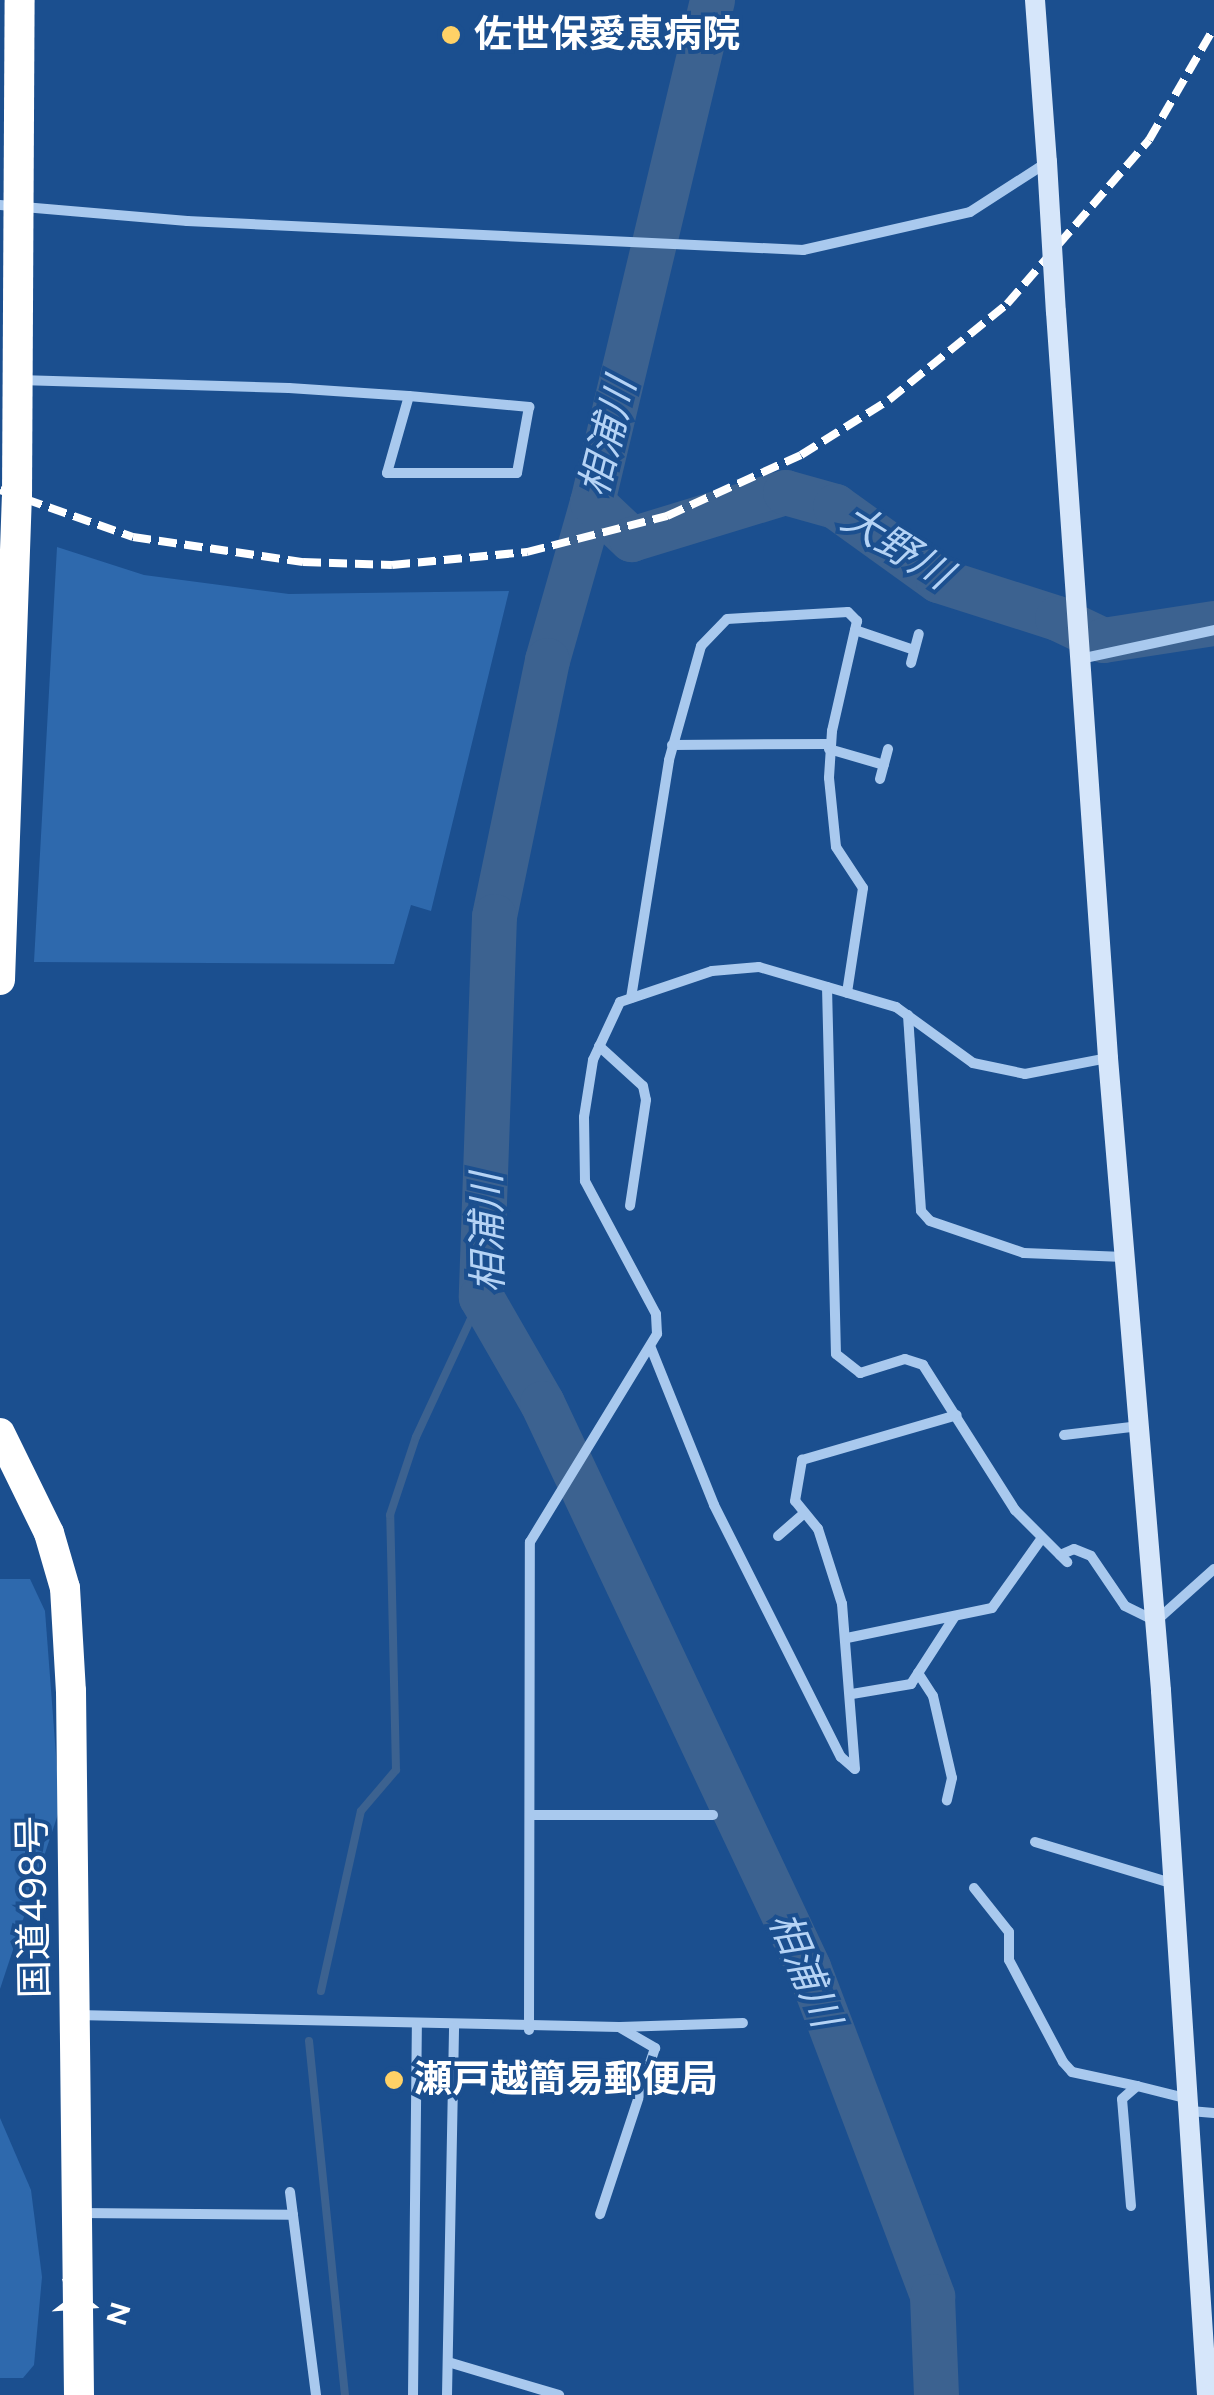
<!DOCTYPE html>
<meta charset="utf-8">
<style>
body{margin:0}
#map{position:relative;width:1214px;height:2395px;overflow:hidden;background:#1b4f8f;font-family:Figtree,"Noto Sans JP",sans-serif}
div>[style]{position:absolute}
.green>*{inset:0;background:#2e69ad}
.stream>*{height:8px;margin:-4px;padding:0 4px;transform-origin:4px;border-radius:4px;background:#3c6290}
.river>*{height:45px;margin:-22.5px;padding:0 22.5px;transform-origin:22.5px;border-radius:22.5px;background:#3c6290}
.street>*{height:10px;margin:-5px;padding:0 5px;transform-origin:5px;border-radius:5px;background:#a9c9ee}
.secondary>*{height:20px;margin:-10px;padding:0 10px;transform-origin:10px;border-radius:10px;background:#d6e6fa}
.highway>*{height:30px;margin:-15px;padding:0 15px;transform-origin:15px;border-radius:15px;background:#fff}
.rail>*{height:8px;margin-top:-4px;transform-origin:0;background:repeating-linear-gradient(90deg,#fff 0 18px,transparent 0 26px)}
.secondary-bridge>*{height:20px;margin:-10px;padding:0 10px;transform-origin:10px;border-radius:10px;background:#d6e6fa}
.dots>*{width:28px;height:28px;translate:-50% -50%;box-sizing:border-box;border:5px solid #1b4f8f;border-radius:50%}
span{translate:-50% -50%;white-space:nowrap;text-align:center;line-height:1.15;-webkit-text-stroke:8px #1b4f8f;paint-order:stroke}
.poi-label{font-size:38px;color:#fff;font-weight:700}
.left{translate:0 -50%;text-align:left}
.street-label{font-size:38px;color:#fff}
.water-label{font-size:40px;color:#b5d3f5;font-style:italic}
.north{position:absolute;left:40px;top:2255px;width:100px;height:100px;-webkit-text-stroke:8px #1b4f8f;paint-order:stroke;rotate:107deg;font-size:28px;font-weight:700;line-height:40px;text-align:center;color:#fff}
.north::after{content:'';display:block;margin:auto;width:35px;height:45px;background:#fff;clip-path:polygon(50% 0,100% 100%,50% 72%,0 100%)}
</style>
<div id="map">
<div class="green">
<div style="clip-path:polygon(57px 547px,144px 575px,289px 594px,509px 591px,431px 911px,411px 905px,394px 964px,34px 962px)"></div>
<div style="clip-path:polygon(0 1579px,30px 1579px,45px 1611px,60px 1808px,0 1989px)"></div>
<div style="clip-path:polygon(0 2118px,31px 2190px,42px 2277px,34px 2365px,23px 2378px,0 2378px)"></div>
</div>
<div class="stream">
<div style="left:321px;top:1991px;width:184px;rotate:-77.5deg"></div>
<div style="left:361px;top:1811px;width:54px;rotate:-49.5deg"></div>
<div style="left:396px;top:1770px;width:255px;rotate:-91.3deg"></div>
<div style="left:390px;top:1515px;width:82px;rotate:-71.6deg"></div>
<div style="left:416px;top:1437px;width:154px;rotate:-65.1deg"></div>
<div style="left:309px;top:2041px;width:356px;rotate:84.2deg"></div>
</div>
<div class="river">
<div style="left:712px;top:0;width:516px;rotate:103.44deg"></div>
<div style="left:592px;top:502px;width:164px;rotate:105.9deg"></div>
<div style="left:547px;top:660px;width:261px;rotate:101.7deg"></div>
<div style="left:494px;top:916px;width:381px;rotate:92deg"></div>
<div style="left:481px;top:1297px;width:122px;rotate:60.1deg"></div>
<div style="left:542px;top:1403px;width:624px;rotate:64.75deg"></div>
<div style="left:808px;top:1967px;width:352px;rotate:69.3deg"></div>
<div style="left:932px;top:2296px;width:99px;rotate:87.7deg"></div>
<div style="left:592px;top:502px;width:54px;rotate:43.5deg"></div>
<div style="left:631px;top:539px;width:161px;rotate:-17deg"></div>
<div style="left:785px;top:492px;width:52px;rotate:15.6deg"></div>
<div style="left:835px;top:506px;width:127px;rotate:35.7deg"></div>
<div style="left:938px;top:580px;width:125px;rotate:17.7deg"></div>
<div style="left:1057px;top:618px;width:51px;rotate:25.6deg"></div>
<div style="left:1103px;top:640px;width:112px;rotate:-8.7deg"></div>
</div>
<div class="street">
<div style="left:0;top:205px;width:188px;rotate:4.9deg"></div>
<div style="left:187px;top:221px;width:617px;rotate:2.7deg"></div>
<div style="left:803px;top:250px;width:171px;rotate:-12.8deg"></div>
<div style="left:970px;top:212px;width:90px;rotate:-32.8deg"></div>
<div style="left:19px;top:380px;width:270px;rotate:1.7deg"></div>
<div style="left:289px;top:388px;width:120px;rotate:3.8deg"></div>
<div style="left:409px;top:396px;width:121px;rotate:5.2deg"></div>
<div style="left:529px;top:407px;width:67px;rotate:100.3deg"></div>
<div style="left:517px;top:473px;width:130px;rotate:180deg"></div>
<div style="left:387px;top:473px;width:80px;rotate:-74.1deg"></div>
<div style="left:855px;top:630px;width:62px;rotate:18.7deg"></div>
<div style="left:1080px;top:659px;width:137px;rotate:-12.2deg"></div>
<div style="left:911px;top:663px;width:30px;rotate:-75deg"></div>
<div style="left:672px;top:745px;width:158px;rotate:-0.4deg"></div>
<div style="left:829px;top:749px;width:57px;rotate:16.2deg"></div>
<div style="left:880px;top:779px;width:31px;rotate:-75deg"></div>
<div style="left:827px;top:987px;width:367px;rotate:88.6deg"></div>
<div style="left:836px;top:1354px;width:31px;rotate:38deg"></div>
<div style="left:860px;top:1373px;width:47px;rotate:-17.3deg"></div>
<div style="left:905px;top:1359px;width:19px;rotate:18deg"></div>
<div style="left:923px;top:1365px;width:172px;rotate:57.6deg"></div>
<div style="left:1015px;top:1510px;width:74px;rotate:45deg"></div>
<div style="left:631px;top:998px;width:241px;rotate:-80.9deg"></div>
<div style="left:669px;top:760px;width:118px;rotate:-74.3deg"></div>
<div style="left:701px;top:646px;width:37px;rotate:-46deg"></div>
<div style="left:727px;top:619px;width:121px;rotate:-3.3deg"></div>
<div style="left:848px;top:612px;width:13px;rotate:45deg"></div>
<div style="left:857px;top:621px;width:113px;rotate:102.8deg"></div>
<div style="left:832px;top:731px;width:47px;rotate:93.7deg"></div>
<div style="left:829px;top:778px;width:69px;rotate:84.2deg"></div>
<div style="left:836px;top:847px;width:49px;rotate:56.6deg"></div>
<div style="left:863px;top:888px;width:106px;rotate:98.7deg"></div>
<div style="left:908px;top:1015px;width:196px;rotate:86.2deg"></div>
<div style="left:921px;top:1211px;width:13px;rotate:48deg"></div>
<div style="left:930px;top:1221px;width:99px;rotate:18.8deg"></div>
<div style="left:1024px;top:1253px;width:100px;rotate:2.3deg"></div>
<div style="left:599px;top:1046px;width:59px;rotate:42.3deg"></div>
<div style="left:643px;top:1086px;width:14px;rotate:78deg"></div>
<div style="left:646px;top:1100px;width:107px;rotate:98.6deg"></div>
<div style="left:651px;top:1348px;width:169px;rotate:68.1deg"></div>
<div style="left:714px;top:1505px;width:282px;rotate:63.3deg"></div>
<div style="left:841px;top:1757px;width:18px;rotate:41deg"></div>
<div style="left:855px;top:1769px;width:166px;rotate:-94.5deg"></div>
<div style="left:842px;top:1604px;width:79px;rotate:-107.7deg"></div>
<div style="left:818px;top:1529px;width:36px;rotate:-129deg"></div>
<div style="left:795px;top:1501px;width:42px;rotate:-80.3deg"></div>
<div style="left:802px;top:1460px;width:161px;rotate:-16.2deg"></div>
<div style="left:1064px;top:1435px;width:76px;rotate:-6.8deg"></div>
<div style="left:778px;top:1536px;width:35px;rotate:-41deg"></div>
<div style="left:1060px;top:1555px;width:15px;rotate:-23deg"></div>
<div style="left:1074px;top:1549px;width:18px;rotate:22deg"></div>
<div style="left:1091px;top:1556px;width:60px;rotate:55.8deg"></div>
<div style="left:1125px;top:1606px;width:34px;rotate:26deg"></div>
<div style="left:1156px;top:1621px;width:78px;rotate:-41.9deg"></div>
<div style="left:847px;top:1638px;width:148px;rotate:-11.7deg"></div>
<div style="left:992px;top:1608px;width:86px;rotate:-54.5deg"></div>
<div style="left:918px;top:1673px;width:27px;rotate:57deg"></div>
<div style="left:933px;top:1696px;width:84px;rotate:77deg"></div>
<div style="left:952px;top:1778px;width:23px;rotate:103deg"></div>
<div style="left:852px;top:1694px;width:60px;rotate:-9.6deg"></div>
<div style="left:911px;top:1684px;width:81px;rotate:-57.1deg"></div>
<div style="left:530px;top:1815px;width:183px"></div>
<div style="left:1035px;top:1842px;width:145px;rotate:16.8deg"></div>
<div style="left:974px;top:1888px;width:56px;rotate:51.5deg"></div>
<div style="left:1009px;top:1932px;width:28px;rotate:90deg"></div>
<div style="left:1009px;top:1960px;width:115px;rotate:62.1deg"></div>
<div style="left:1063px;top:2062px;width:13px;rotate:48deg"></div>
<div style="left:1072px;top:2072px;width:66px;rotate:12.2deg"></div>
<div style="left:77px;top:2015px;width:542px;rotate:1.27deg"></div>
<div style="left:619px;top:2027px;width:42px;rotate:30.3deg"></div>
<div style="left:655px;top:2048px;width:175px;rotate:108.3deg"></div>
<div style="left:620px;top:2027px;width:123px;rotate:-1.9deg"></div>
<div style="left:529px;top:2030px;width:488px;rotate:-89.9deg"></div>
<div style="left:530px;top:1542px;width:244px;rotate:-58.6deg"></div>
<div style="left:657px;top:1334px;width:20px;rotate:-93deg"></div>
<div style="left:656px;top:1314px;width:151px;rotate:-118.1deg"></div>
<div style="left:585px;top:1181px;width:64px;rotate:-90.9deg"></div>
<div style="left:584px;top:1117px;width:58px;rotate:-81deg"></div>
<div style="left:593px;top:1060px;width:64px;rotate:-65deg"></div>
<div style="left:620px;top:1002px;width:97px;rotate:-18.6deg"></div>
<div style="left:712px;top:971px;width:47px;rotate:-4.9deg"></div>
<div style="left:759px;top:967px;width:143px;rotate:16.3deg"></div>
<div style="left:896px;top:1007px;width:95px;rotate:36deg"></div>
<div style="left:973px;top:1063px;width:53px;rotate:11.9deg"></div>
<div style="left:1025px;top:1074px;width:85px;rotate:-10.9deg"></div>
<div style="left:1190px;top:2111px;width:24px;rotate:5deg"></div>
<div style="left:290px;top:2192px;width:205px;rotate:82.7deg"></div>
<div style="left:1131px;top:2206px;width:107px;rotate:-94.8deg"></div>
<div style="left:1122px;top:2099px;width:20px;rotate:-41deg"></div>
<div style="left:1137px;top:2086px;width:54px;rotate:14deg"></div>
<div style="left:79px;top:2213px;width:214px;rotate:0.5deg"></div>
<div style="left:448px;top:2362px;width:116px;rotate:16.6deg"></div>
<div style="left:413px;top:2395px;width:369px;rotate:-89.4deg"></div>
<div style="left:447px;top:2395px;width:368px;rotate:-88.9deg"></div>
</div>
<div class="secondary">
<div style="left:1035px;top:0;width:162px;rotate:85.8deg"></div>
<div style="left:1056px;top:312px;width:748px;rotate:86.01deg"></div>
<div style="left:1108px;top:1058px;width:635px;rotate:85.21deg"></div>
<div style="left:1161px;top:1691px;width:706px;rotate:86.26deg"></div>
</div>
<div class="highway">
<div style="left:0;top:980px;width:482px;rotate:-88deg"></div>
<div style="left:17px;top:498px;width:498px;rotate:-89.7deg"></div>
<div style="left:0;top:1433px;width:111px;rotate:63.9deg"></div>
<div style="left:49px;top:1533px;width:57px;rotate:73.8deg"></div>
<div style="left:65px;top:1588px;width:103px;rotate:86.7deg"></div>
<div style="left:71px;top:1691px;width:704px;rotate:89.35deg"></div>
</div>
<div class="rail">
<div style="left:0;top:490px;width:141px;rotate:19.5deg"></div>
<div style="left:133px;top:537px;width:172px;rotate:8.4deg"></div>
<div style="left:303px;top:562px;width:89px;rotate:1.9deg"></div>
<div style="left:392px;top:565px;width:136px;rotate:-5.5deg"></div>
<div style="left:527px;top:552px;width:145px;rotate:-14.4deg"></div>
<div style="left:667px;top:516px;width:147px;rotate:-24.5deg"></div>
<div style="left:801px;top:455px;width:104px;rotate:-32deg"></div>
<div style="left:889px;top:400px;width:152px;rotate:-39.1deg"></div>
<div style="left:1007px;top:304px;width:217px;rotate:-49.1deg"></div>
<div style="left:1149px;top:140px;width:129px;rotate:-59.9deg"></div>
</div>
<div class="secondary-bridge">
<div style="left:1047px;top:162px;width:150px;rotate:86.6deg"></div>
</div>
<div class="dots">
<div style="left:451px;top:35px;background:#ffd166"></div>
<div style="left:394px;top:2080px;background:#ffd166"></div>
</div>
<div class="poi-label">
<span class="left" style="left:474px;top:35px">佐世保愛恵病院</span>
<span class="left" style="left:414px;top:2080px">瀬戸越簡易郵便局</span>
</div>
<div class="street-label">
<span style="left:34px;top:1907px;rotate:-91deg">国道498号</span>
</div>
<div class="water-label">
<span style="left:607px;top:437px;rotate:-76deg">相浦川</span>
<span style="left:897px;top:546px;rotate:32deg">大野川</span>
<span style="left:487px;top:1233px;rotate:-91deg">相浦川</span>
<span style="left:805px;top:1969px;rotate:67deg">相浦川</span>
</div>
<div class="north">N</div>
</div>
